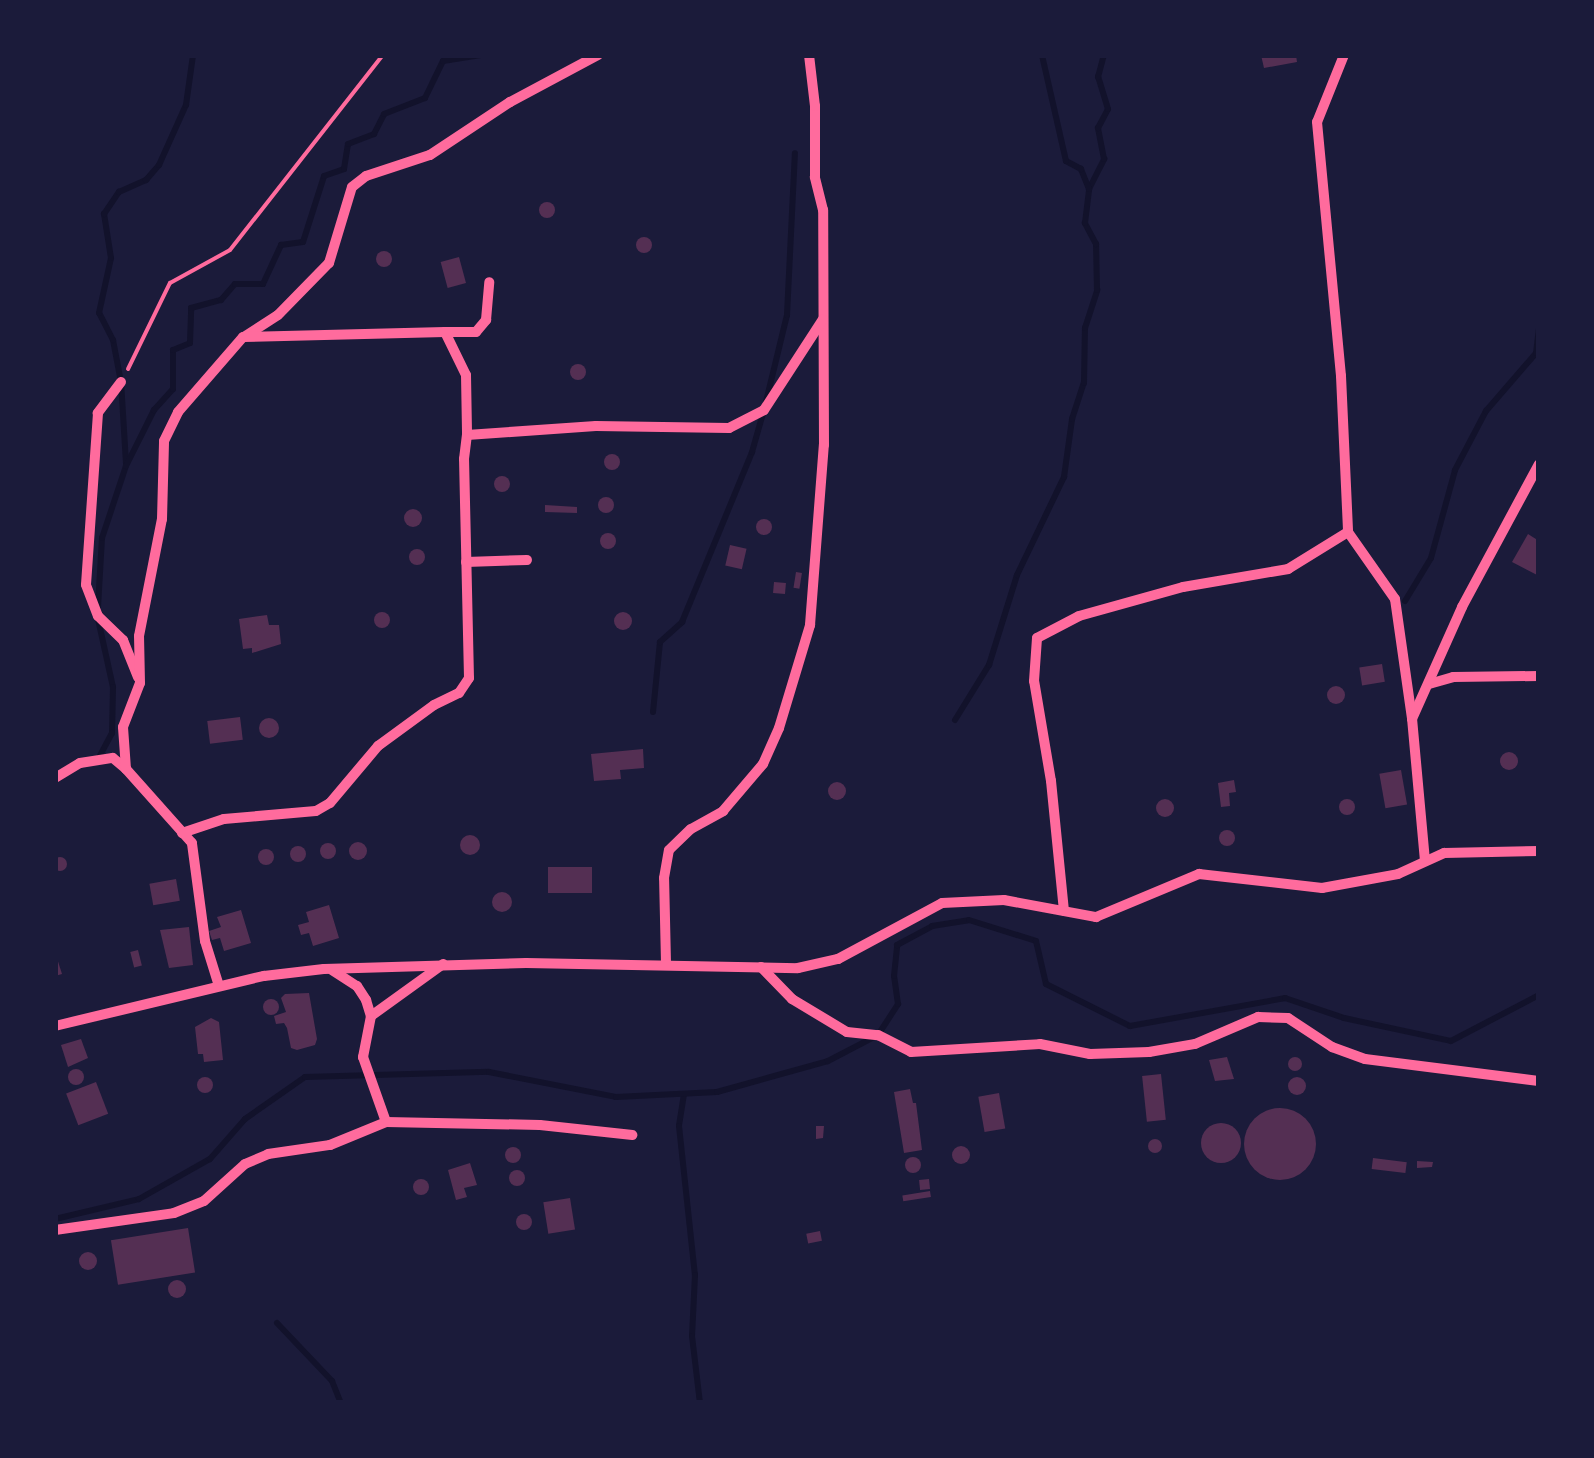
<!DOCTYPE html>
<style>
body{margin:0}
#map{position:relative;width:1594px;height:1458px;overflow:hidden;background:#1b1b3a;font-family:"Asap Condensed",sans-serif}
div>[style]{position:absolute}
.stream>*{height:6px;margin:-3px;padding:0 3px;transform-origin:3px;border-radius:3px;background:#12122b}
.building>*{inset:0;background:#542f53;transform-origin:0 0}
.round{border-radius:50%}
.path>*{height:4px;margin:-2px;padding:0 2px;transform-origin:2px;border-radius:2px;background:#ff6b9d}
.minor>*{height:10px;margin:-5px;padding:0 5px;transform-origin:5px;border-radius:5px;background:#ff6b9d}
span{translate:-50% -50%;white-space:nowrap;text-align:center;line-height:1.15;-webkit-text-stroke:9px #1b1b3a;paint-order:stroke}
.frame{position:absolute;inset:0;border:58px solid #1b1b3a;pointer-events:none}
</style>
<div id="map">
<div class="stream">
<div style="left:1089px;top:189px;width:34px;rotate:-63deg"></div>
<div style="left:1104px;top:159px;width:32px;rotate:-101deg"></div>
<div style="left:1098px;top:128px;width:21px;rotate:-62deg"></div>
<div style="left:1108px;top:109px;width:34px;rotate:-107deg"></div>
<div style="left:1098px;top:77px;width:23px;rotate:-75deg"></div>
<div style="left:126px;top:463px;width:81px;rotate:-93.5deg"></div>
<div style="left:121px;top:382px;width:43px;rotate:-100.8deg"></div>
<div style="left:113px;top:340px;width:30px;rotate:-117deg"></div>
<div style="left:99px;top:313px;width:56px;rotate:-77.7deg"></div>
<div style="left:111px;top:258px;width:45px;rotate:-99deg"></div>
<div style="left:104px;top:214px;width:27px;rotate:-56deg"></div>
<div style="left:119px;top:192px;width:30px;rotate:-24deg"></div>
<div style="left:146px;top:180px;width:20px;rotate:-49deg"></div>
<div style="left:159px;top:165px;width:66px;rotate:-65.8deg"></div>
<div style="left:186px;top:105px;width:50px;rotate:-82deg"></div>
<div style="left:1405px;top:601px;width:50px;rotate:-58.8deg"></div>
<div style="left:1431px;top:558px;width:91px;rotate:-74.7deg"></div>
<div style="left:1455px;top:470px;width:67px;rotate:-62.3deg"></div>
<div style="left:1486px;top:411px;width:77px;rotate:-49.2deg"></div>
<div style="left:1536px;top:353px;width:25px;rotate:-83deg"></div>
<div style="left:98px;top:607px;width:69px;rotate:-86.7deg"></div>
<div style="left:102px;top:538px;width:76px;rotate:-71.6deg"></div>
<div style="left:126px;top:466px;width:63px;rotate:-63.4deg"></div>
<div style="left:154px;top:410px;width:28px;rotate:-48deg"></div>
<div style="left:173px;top:389px;width:39px;rotate:-90deg"></div>
<div style="left:173px;top:350px;width:18px;rotate:-22deg"></div>
<div style="left:190px;top:343px;width:35px;rotate:-88deg"></div>
<div style="left:191px;top:308px;width:31px;rotate:-15deg"></div>
<div style="left:221px;top:300px;width:21px;rotate:-49deg"></div>
<div style="left:235px;top:284px;width:28px"></div>
<div style="left:263px;top:284px;width:43px;rotate:-65.2deg"></div>
<div style="left:281px;top:245px;width:22px;rotate:-8deg"></div>
<div style="left:303px;top:242px;width:69px;rotate:-72.3deg"></div>
<div style="left:324px;top:176px;width:21px;rotate:-19deg"></div>
<div style="left:344px;top:169px;width:25px;rotate:-81deg"></div>
<div style="left:348px;top:144px;width:28px;rotate:-21deg"></div>
<div style="left:374px;top:134px;width:22px;rotate:-63deg"></div>
<div style="left:384px;top:114px;width:44px;rotate:-21.3deg"></div>
<div style="left:425px;top:98px;width:41px;rotate:-64.1deg"></div>
<div style="left:443px;top:61px;width:38px;rotate:-9deg"></div>
<div style="left:98px;top:619px;width:70px;rotate:77.6deg"></div>
<div style="left:113px;top:687px;width:46px;rotate:91.2deg"></div>
<div style="left:112px;top:733px;width:26px;rotate:118deg"></div>
<div style="left:653px;top:712px;width:70px;rotate:-84.3deg"></div>
<div style="left:660px;top:642px;width:30px;rotate:-42deg"></div>
<div style="left:682px;top:622px;width:184px;rotate:-67.6deg"></div>
<div style="left:752px;top:452px;width:44px;rotate:-74.1deg"></div>
<div style="left:764px;top:410px;width:98px;rotate:-76.4deg"></div>
<div style="left:787px;top:315px;width:162px;rotate:-87.2deg"></div>
<div style="left:955px;top:720px;width:65px;rotate:-58.3deg"></div>
<div style="left:989px;top:665px;width:94px;rotate:-72.7deg"></div>
<div style="left:1017px;top:575px;width:109px;rotate:-64.4deg"></div>
<div style="left:1064px;top:477px;width:59px;rotate:-82.1deg"></div>
<div style="left:1072px;top:419px;width:38px;rotate:-72deg"></div>
<div style="left:1084px;top:383px;width:55px;rotate:-89deg"></div>
<div style="left:1085px;top:328px;width:40px;rotate:-72deg"></div>
<div style="left:1097px;top:290px;width:46px;rotate:-91.2deg"></div>
<div style="left:1096px;top:244px;width:24px;rotate:-118deg"></div>
<div style="left:1085px;top:223px;width:34px;rotate:-83deg"></div>
<div style="left:1089px;top:189px;width:22px;rotate:-112deg"></div>
<div style="left:1081px;top:169px;width:17px;rotate:-152deg"></div>
<div style="left:1066px;top:161px;width:109px;rotate:-102.8deg"></div>
<div style="left:684px;top:1094px;width:32px;rotate:99deg"></div>
<div style="left:679px;top:1126px;width:150px;rotate:83.9deg"></div>
<div style="left:695px;top:1275px;width:61px;rotate:92.8deg"></div>
<div style="left:692px;top:1336px;width:67px;rotate:83.2deg"></div>
<div style="left:55px;top:1219px;width:86px;rotate:-13.4deg"></div>
<div style="left:139px;top:1199px;width:81px;rotate:-29.4deg"></div>
<div style="left:210px;top:1159px;width:53px;rotate:-48.8deg"></div>
<div style="left:245px;top:1119px;width:73px;rotate:-35deg"></div>
<div style="left:305px;top:1077px;width:184px;rotate:-1.6deg"></div>
<div style="left:489px;top:1072px;width:129px;rotate:11.1deg"></div>
<div style="left:616px;top:1097px;width:101px;rotate:-2.8deg"></div>
<div style="left:717px;top:1092px;width:115px;rotate:-15.6deg"></div>
<div style="left:828px;top:1061px;width:56px;rotate:-27.5deg"></div>
<div style="left:878px;top:1035px;width:37px;rotate:-57deg"></div>
<div style="left:898px;top:1004px;width:28px;rotate:-98deg"></div>
<div style="left:894px;top:976px;width:31px;rotate:-84deg"></div>
<div style="left:897px;top:945px;width:40px;rotate:-28deg"></div>
<div style="left:932px;top:926px;width:37px;rotate:-9deg"></div>
<div style="left:969px;top:920px;width:70px;rotate:17.4deg"></div>
<div style="left:1036px;top:941px;width:44px;rotate:76.9deg"></div>
<div style="left:1046px;top:984px;width:94px;rotate:26.6deg"></div>
<div style="left:1130px;top:1026px;width:158px;rotate:-10.2deg"></div>
<div style="left:1285px;top:998px;width:62px;rotate:18.7deg"></div>
<div style="left:1344px;top:1018px;width:109px;rotate:12.1deg"></div>
<div style="left:1451px;top:1041px;width:99px;rotate:-27.6deg"></div>
<div style="left:277px;top:1323px;width:80px;rotate:46.5deg"></div>
<div style="left:332px;top:1381px;width:24px;rotate:68deg"></div>
</div>
<div class="building">
<div style="clip-path:polygon(1261px 55px,1296px 55px,1297px 62px,1264px 68px)"></div>
<div class="round" style="left:539px;top:202px;width:16px;height:16px"></div>
<div class="round" style="left:636px;top:237px;width:16px;height:16px"></div>
<div class="round" style="left:376px;top:251px;width:16px;height:16px"></div>
<div style="left:459px;top:257px;width:27px;height:19px;rotate:75deg"></div>
<div class="round" style="left:570px;top:364px;width:16px;height:16px"></div>
<div class="round" style="left:604px;top:454px;width:16px;height:16px"></div>
<div class="round" style="left:494px;top:476px;width:16px;height:16px"></div>
<div class="round" style="left:598px;top:497px;width:16px;height:16px"></div>
<div style="clip-path:polygon(545px 505px,577px 507px,577px 513px,545px 512px)"></div>
<div class="round" style="left:404px;top:509px;width:18px;height:18px"></div>
<div class="round" style="left:756px;top:519px;width:16px;height:16px"></div>
<div class="round" style="left:600px;top:533px;width:16px;height:16px"></div>
<div style="clip-path:polygon(1528px 534px,1539px 541px,1539px 576px,1512px 562px)"></div>
<div style="left:730px;top:545px;width:17px;height:21px;rotate:13deg"></div>
<div class="round" style="left:409px;top:549px;width:16px;height:16px"></div>
<div style="left:796px;top:572px;width:6px;height:16px;rotate:9deg"></div>
<div style="left:774px;top:582px;width:12px;height:11px;rotate:5deg"></div>
<div class="round" style="left:374px;top:612px;width:16px;height:16px"></div>
<div class="round" style="left:614px;top:612px;width:18px;height:18px"></div>
<div style="clip-path:polygon(267px 615px,269px 625px,279px 625px,281px 644px,252px 653px,252px 648px,243px 649px,239px 619px)"></div>
<div style="left:1382px;top:664px;width:18px;height:23px;rotate:81deg"></div>
<div class="round" style="left:1327px;top:686px;width:18px;height:18px"></div>
<div style="left:240px;top:717px;width:23px;height:33px;rotate:83deg"></div>
<div class="round" style="left:259px;top:718px;width:20px;height:20px"></div>
<div style="clip-path:polygon(643px 749px,644px 768px,620px 770px,621px 779px,594px 781px,591px 754px)"></div>
<div class="round" style="left:1500px;top:752px;width:18px;height:18px"></div>
<div style="left:1401px;top:770px;width:35px;height:22px;rotate:80deg"></div>
<div style="clip-path:polygon(1234px 780px,1236px 792px,1229px 793px,1230px 806px,1221px 807px,1218px 783px)"></div>
<div class="round" style="left:828px;top:782px;width:18px;height:18px"></div>
<div class="round" style="left:1339px;top:799px;width:16px;height:16px"></div>
<div class="round" style="left:1156px;top:799px;width:18px;height:18px"></div>
<div class="round" style="left:1219px;top:830px;width:16px;height:16px"></div>
<div class="round" style="left:460px;top:835px;width:20px;height:20px"></div>
<div class="round" style="left:349px;top:842px;width:18px;height:18px"></div>
<div class="round" style="left:320px;top:843px;width:16px;height:16px"></div>
<div class="round" style="left:290px;top:846px;width:16px;height:16px"></div>
<div class="round" style="left:258px;top:849px;width:16px;height:16px"></div>
<div class="round" style="left:53px;top:857px;width:14px;height:14px"></div>
<div style="left:548px;top:867px;width:44px;height:26px"></div>
<div style="left:176px;top:879px;width:22px;height:27px;rotate:80deg"></div>
<div class="round" style="left:492px;top:892px;width:20px;height:20px"></div>
<div style="clip-path:polygon(329px 905px,339px 938px,313px 946px,309px 933px,301px 935px,298px 925px,309px 922px,306px 912px)"></div>
<div style="clip-path:polygon(241px 910px,251px 943px,224px 951px,220px 938px,212px 940px,209px 931px,221px 927px,217px 917px)"></div>
<div style="clip-path:polygon(189px 927px,193px 965px,169px 968px,160px 930px)"></div>
<div style="left:138px;top:950px;width:16px;height:8px;rotate:76deg"></div>
<div style="clip-path:polygon(55px 952px,62px 974px,55px 976px)"></div>
<div style="clip-path:polygon(309px 993px,317px 1039px,315px 1045px,297px 1050px,291px 1048px,287px 1028px,284px 1023px,276px 1024px,274px 1016px,286px 1012px,281px 998px,285px 994px)"></div>
<div class="round" style="left:263px;top:999px;width:16px;height:16px"></div>
<div style="clip-path:polygon(211px 1018px,219px 1022px,223px 1060px,204px 1062px,203px 1054px,198px 1054px,195px 1027px)"></div>
<div style="clip-path:polygon(81px 1039px,88px 1058px,68px 1067px,61px 1045px)"></div>
<div class="round" style="left:1288px;top:1057px;width:14px;height:14px"></div>
<div style="clip-path:polygon(1227px 1057px,1234px 1079px,1215px 1081px,1209px 1060px)"></div>
<div class="round" style="left:68px;top:1069px;width:16px;height:16px"></div>
<div style="left:1161px;top:1074px;width:46px;height:19px;rotate:84deg"></div>
<div class="round" style="left:197px;top:1077px;width:16px;height:16px"></div>
<div class="round" style="left:1288px;top:1077px;width:18px;height:18px"></div>
<div style="left:96px;top:1082px;width:34px;height:32px;rotate:69deg"></div>
<div style="clip-path:polygon(910px 1089px,913px 1103px,916px 1103px,922px 1150px,904px 1153px,894px 1092px)"></div>
<div style="left:999px;top:1093px;width:36px;height:21px;rotate:80deg"></div>
<div class="round" style="left:1244px;top:1108px;width:72px;height:72px"></div>
<div class="round" style="left:1201px;top:1123px;width:40px;height:40px"></div>
<div style="clip-path:polygon(816px 1126px,824px 1126px,823px 1138px,816px 1139px)"></div>
<div class="round" style="left:1148px;top:1139px;width:14px;height:14px"></div>
<div class="round" style="left:952px;top:1146px;width:18px;height:18px"></div>
<div class="round" style="left:505px;top:1147px;width:16px;height:16px"></div>
<div class="round" style="left:905px;top:1157px;width:16px;height:16px"></div>
<div style="left:1373px;top:1158px;width:34px;height:11px;rotate:7deg"></div>
<div style="clip-path:polygon(1417px 1161px,1433px 1162px,1432px 1167px,1417px 1168px)"></div>
<div style="clip-path:polygon(470px 1163px,477px 1185px,464px 1188px,467px 1197px,456px 1200px,448px 1170px)"></div>
<div class="round" style="left:509px;top:1170px;width:16px;height:16px"></div>
<div style="left:929px;top:1179px;width:10px;height:10px;rotate:84deg"></div>
<div class="round" style="left:413px;top:1179px;width:16px;height:16px"></div>
<div style="left:930px;top:1191px;width:6px;height:28px;rotate:81deg"></div>
<div style="left:570px;top:1198px;width:32px;height:27px;rotate:81deg"></div>
<div class="round" style="left:516px;top:1214px;width:16px;height:16px"></div>
<div style="left:188px;top:1228px;width:45px;height:78px;rotate:81deg"></div>
<div style="left:820px;top:1231px;width:10px;height:14px;rotate:79deg"></div>
<div class="round" style="left:79px;top:1252px;width:18px;height:18px"></div>
<div class="round" style="left:168px;top:1280px;width:18px;height:18px"></div>
</div>
<div class="path">
<div style="left:128px;top:369px;width:96px;rotate:-64deg"></div>
<div style="left:170px;top:283px;width:68px;rotate:-28.8deg"></div>
<div style="left:230px;top:250px;width:248px;rotate:-51.9deg"></div>
</div>
<div class="minor">
<div style="left:1344px;top:55px;width:72px;rotate:111.9deg"></div>
<div style="left:1317px;top:122px;width:255px;rotate:84.6deg"></div>
<div style="left:1341px;top:376px;width:156px;rotate:87.4deg"></div>
<div style="left:1348px;top:532px;width:82px;rotate:55deg"></div>
<div style="left:1395px;top:599px;width:121px;rotate:81.9deg"></div>
<div style="left:445px;top:332px;width:31px"></div>
<div style="left:476px;top:332px;width:16px;rotate:-50deg"></div>
<div style="left:486px;top:320px;width:38px;rotate:-85deg"></div>
<div style="left:244px;top:337px;width:40px;rotate:-32.9deg"></div>
<div style="left:278px;top:315px;width:73px;rotate:-45.6deg"></div>
<div style="left:329px;top:263px;width:79px;rotate:-73.2deg"></div>
<div style="left:352px;top:187px;width:18px;rotate:-38deg"></div>
<div style="left:366px;top:176px;width:67px;rotate:-18.2deg"></div>
<div style="left:430px;top:155px;width:96px;rotate:-33.5deg"></div>
<div style="left:510px;top:102px;width:100px;rotate:-28.1deg"></div>
<div style="left:121px;top:382px;width:39px;rotate:127deg"></div>
<div style="left:98px;top:413px;width:172px;rotate:94deg"></div>
<div style="left:86px;top:585px;width:33px;rotate:69deg"></div>
<div style="left:98px;top:616px;width:35px;rotate:44deg"></div>
<div style="left:123px;top:640px;width:40px;rotate:68deg"></div>
<div style="left:466px;top:562px;width:61px;rotate:-1.9deg"></div>
<div style="left:1429px;top:684px;width:25px;rotate:-16deg"></div>
<div style="left:1453px;top:677px;width:86px;rotate:-0.7deg"></div>
<div style="left:55px;top:778px;width:29px;rotate:-31deg"></div>
<div style="left:80px;top:763px;width:33px;rotate:-9deg"></div>
<div style="left:113px;top:758px;width:17px;rotate:40deg"></div>
<div style="left:182px;top:833px;width:44px;rotate:-18.4deg"></div>
<div style="left:224px;top:819px;width:92px;rotate:-5deg"></div>
<div style="left:316px;top:811px;width:16px;rotate:-30deg"></div>
<div style="left:330px;top:803px;width:75px;rotate:-49.9deg"></div>
<div style="left:378px;top:746px;width:69px;rotate:-36.2deg"></div>
<div style="left:434px;top:705px;width:28px;rotate:-26deg"></div>
<div style="left:459px;top:693px;width:18px;rotate:-56deg"></div>
<div style="left:469px;top:678px;width:219px;rotate:-91.3deg"></div>
<div style="left:464px;top:459px;width:24px;rotate:-83deg"></div>
<div style="left:1425px;top:861px;width:143px;rotate:-95.2deg"></div>
<div style="left:1412px;top:719px;width:123px;rotate:-65.9deg"></div>
<div style="left:1462px;top:607px;width:162px;rotate:-61.7deg"></div>
<div style="left:1064px;top:911px;width:131px;rotate:-95.7deg"></div>
<div style="left:1051px;top:781px;width:101px;rotate:-99.6deg"></div>
<div style="left:1034px;top:681px;width:43px;rotate:-86deg"></div>
<div style="left:1037px;top:638px;width:47px;rotate:-27.6deg"></div>
<div style="left:1079px;top:616px;width:108px;rotate:-15.6deg"></div>
<div style="left:1183px;top:587px;width:107px;rotate:-9.7deg"></div>
<div style="left:1288px;top:569px;width:70px;rotate:-31.7deg"></div>
<div style="left:666px;top:963px;width:85px;rotate:-91.3deg"></div>
<div style="left:664px;top:878px;width:28px;rotate:-80deg"></div>
<div style="left:669px;top:850px;width:30px;rotate:-44deg"></div>
<div style="left:691px;top:829px;width:37px;rotate:-29deg"></div>
<div style="left:723px;top:811px;width:62px;rotate:-49.6deg"></div>
<div style="left:763px;top:764px;width:39px;rotate:-66deg"></div>
<div style="left:779px;top:728px;width:108px;rotate:-73.2deg"></div>
<div style="left:810px;top:625px;width:181px;rotate:-85.6deg"></div>
<div style="left:824px;top:445px;width:235px;rotate:-90.2deg"></div>
<div style="left:823px;top:210px;width:34px;rotate:-104deg"></div>
<div style="left:815px;top:177px;width:71px;rotate:-90deg"></div>
<div style="left:815px;top:106px;width:51px;rotate:-96.7deg"></div>
<div style="left:761px;top:967px;width:45px;rotate:45.9deg"></div>
<div style="left:792px;top:999px;width:64px;rotate:31deg"></div>
<div style="left:847px;top:1032px;width:31px;rotate:6deg"></div>
<div style="left:878px;top:1035px;width:37px;rotate:27deg"></div>
<div style="left:911px;top:1052px;width:129px;rotate:-3.5deg"></div>
<div style="left:1040px;top:1044px;width:51px;rotate:11.3deg"></div>
<div style="left:1090px;top:1054px;width:59px;rotate:-1.9deg"></div>
<div style="left:1149px;top:1052px;width:47px;rotate:-9.9deg"></div>
<div style="left:1195px;top:1044px;width:69px;rotate:-23.2deg"></div>
<div style="left:1258px;top:1017px;width:30px;rotate:2deg"></div>
<div style="left:1288px;top:1018px;width:53px;rotate:33.4deg"></div>
<div style="left:1332px;top:1047px;width:35px;rotate:20deg"></div>
<div style="left:1365px;top:1059px;width:175px;rotate:7.2deg"></div>
<div style="left:332px;top:970px;width:30px;rotate:33deg"></div>
<div style="left:357px;top:986px;width:17px;rotate:57deg"></div>
<div style="left:366px;top:1000px;width:17px;rotate:73deg"></div>
<div style="left:371px;top:1016px;width:42px;rotate:101deg"></div>
<div style="left:363px;top:1057px;width:69px;rotate:70.5deg"></div>
<div style="left:219px;top:986px;width:47px;rotate:-107.3deg"></div>
<div style="left:205px;top:941px;width:99px;rotate:-97.6deg"></div>
<div style="left:192px;top:843px;width:99px;rotate:-131.7deg"></div>
<div style="left:126px;top:769px;width:42px;rotate:-94.1deg"></div>
<div style="left:123px;top:727px;width:47px;rotate:-68.9deg"></div>
<div style="left:140px;top:683px;width:47px;rotate:-91.2deg"></div>
<div style="left:139px;top:636px;width:119px;rotate:-78.9deg"></div>
<div style="left:162px;top:519px;width:78px;rotate:-88.5deg"></div>
<div style="left:164px;top:441px;width:32px;rotate:-64deg"></div>
<div style="left:178px;top:412px;width:99px;rotate:-49.1deg"></div>
<div style="left:243px;top:337px;width:202px;rotate:-1.4deg"></div>
<div style="left:445px;top:332px;width:48px;rotate:64deg"></div>
<div style="left:466px;top:375px;width:60px;rotate:89deg"></div>
<div style="left:467px;top:435px;width:129px;rotate:-4deg"></div>
<div style="left:596px;top:426px;width:133px;rotate:0.9deg"></div>
<div style="left:729px;top:428px;width:39px;rotate:-27deg"></div>
<div style="left:764px;top:410px;width:108px;rotate:-57deg"></div>
<div style="left:371px;top:1016px;width:89px;rotate:-35.8deg"></div>
<div style="left:55px;top:1026px;width:215px;rotate:-13.5deg"></div>
<div style="left:264px;top:976px;width:60px;rotate:-6.7deg"></div>
<div style="left:324px;top:969px;width:202px;rotate:-1.7deg"></div>
<div style="left:526px;top:963px;width:272px;rotate:1.1deg"></div>
<div style="left:798px;top:968px;width:41px;rotate:-12.7deg"></div>
<div style="left:838px;top:959px;width:118px;rotate:-28.3deg"></div>
<div style="left:942px;top:903px;width:62px;rotate:-2.8deg"></div>
<div style="left:1004px;top:900px;width:94px;rotate:10.5deg"></div>
<div style="left:1096px;top:917px;width:112px;rotate:-22.7deg"></div>
<div style="left:1199px;top:874px;width:124px;rotate:6.5deg"></div>
<div style="left:1322px;top:888px;width:77px;rotate:-10.4deg"></div>
<div style="left:1398px;top:874px;width:51px;rotate:-24.5deg"></div>
<div style="left:1444px;top:853px;width:95px;rotate:-1.2deg"></div>
<div style="left:55px;top:1230px;width:120px;rotate:-8.1deg"></div>
<div style="left:174px;top:1213px;width:32px;rotate:-22deg"></div>
<div style="left:204px;top:1201px;width:55px;rotate:-42.1deg"></div>
<div style="left:245px;top:1164px;width:25px;rotate:-23deg"></div>
<div style="left:268px;top:1154px;width:63px;rotate:-8.3deg"></div>
<div style="left:330px;top:1145px;width:61px;rotate:-22.3deg"></div>
<div style="left:386px;top:1122px;width:154px;rotate:1.1deg"></div>
<div style="left:540px;top:1125px;width:93px;rotate:6.2deg"></div>
</div>
<div class="frame"></div>
</div>
